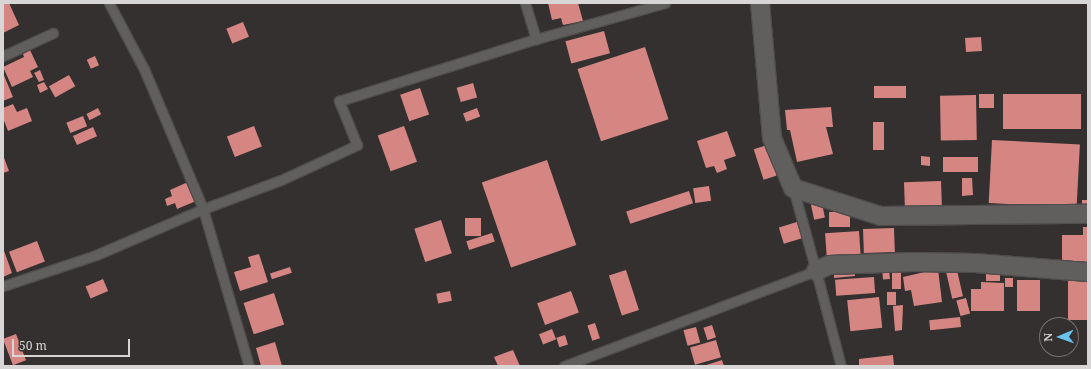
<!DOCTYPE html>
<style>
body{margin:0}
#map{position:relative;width:1091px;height:369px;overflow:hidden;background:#33302f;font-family:"Noto Serif",serif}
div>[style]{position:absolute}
.building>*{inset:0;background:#d58683;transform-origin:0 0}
.roads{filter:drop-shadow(1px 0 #4f4d4c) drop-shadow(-1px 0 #4f4d4c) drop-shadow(0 1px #4f4d4c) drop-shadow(0 -1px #4f4d4c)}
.service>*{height:9px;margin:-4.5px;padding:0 4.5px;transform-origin:4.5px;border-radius:4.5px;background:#615e5e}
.minor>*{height:18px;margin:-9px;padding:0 9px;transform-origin:9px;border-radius:9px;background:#615e5e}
span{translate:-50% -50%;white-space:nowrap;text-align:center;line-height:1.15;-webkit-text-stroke:4px #33302f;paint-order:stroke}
.frame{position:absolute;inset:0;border:4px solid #d7d5d5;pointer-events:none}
.north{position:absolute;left:1039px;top:317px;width:40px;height:40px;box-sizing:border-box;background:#33302f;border:1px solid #757271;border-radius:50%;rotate:268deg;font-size:11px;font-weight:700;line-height:16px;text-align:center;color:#d7d5d5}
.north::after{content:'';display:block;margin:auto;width:14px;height:18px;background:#69c3f1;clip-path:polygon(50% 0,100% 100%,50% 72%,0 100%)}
.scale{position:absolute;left:12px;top:339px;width:118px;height:18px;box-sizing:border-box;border:2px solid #d7d5d5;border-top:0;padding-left:5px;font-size:12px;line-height:14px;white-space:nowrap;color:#d7d5d5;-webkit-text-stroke:3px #33302f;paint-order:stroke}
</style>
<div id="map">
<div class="building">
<div style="clip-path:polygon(3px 3px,9px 3px,19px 25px,3px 33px)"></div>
<div style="clip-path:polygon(548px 3px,578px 3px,583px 21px,563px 25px,561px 18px,552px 20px)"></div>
<div style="left:243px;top:22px;width:16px;height:18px;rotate:68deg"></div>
<div style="left:604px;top:31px;width:23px;height:40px;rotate:75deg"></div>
<div style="left:981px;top:37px;width:14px;height:16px;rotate:86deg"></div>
<div style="left:645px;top:47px;width:76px;height:71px;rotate:72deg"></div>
<div style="clip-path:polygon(30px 50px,38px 67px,30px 71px,33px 77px,12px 87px,3px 67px,24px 57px,23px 54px)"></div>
<div style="left:95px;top:56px;width:10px;height:9px;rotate:66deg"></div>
<div style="clip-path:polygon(40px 70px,44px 80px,39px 82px,34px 73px)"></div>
<div style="clip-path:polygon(3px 73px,13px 97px,3px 101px)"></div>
<div style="left:69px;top:75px;width:13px;height:23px;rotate:61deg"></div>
<div style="clip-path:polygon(44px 82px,48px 89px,40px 93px,37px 85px)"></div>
<div style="left:473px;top:83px;width:15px;height:17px;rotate:74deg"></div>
<div style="left:874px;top:86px;width:32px;height:12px"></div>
<div style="left:420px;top:88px;width:28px;height:21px;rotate:71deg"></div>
<div style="left:979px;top:94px;width:15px;height:14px"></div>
<div style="left:1003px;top:94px;width:78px;height:35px"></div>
<div style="left:976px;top:95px;width:45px;height:36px;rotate:89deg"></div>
<div style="clip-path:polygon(13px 104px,17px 112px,27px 108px,32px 121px,8px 131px,3px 118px,3px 108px)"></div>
<div style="clip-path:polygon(831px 107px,833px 127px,826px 127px,833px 154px,797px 162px,790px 130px,787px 130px,785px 110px)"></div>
<div style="left:98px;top:108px;width:7px;height:13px;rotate:63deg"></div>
<div style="left:477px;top:108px;width:9px;height:15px;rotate:69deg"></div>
<div style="left:83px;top:116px;width:11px;height:18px;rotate:68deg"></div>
<div style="left:873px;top:122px;width:11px;height:28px"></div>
<div style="left:254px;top:126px;width:22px;height:29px;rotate:69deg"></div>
<div style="left:404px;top:126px;width:38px;height:28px;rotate:70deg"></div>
<div style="left:93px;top:127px;width:10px;height:22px;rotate:66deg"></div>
<div style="clip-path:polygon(727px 131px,736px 156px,724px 160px,727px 169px,717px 173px,714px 166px,706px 168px,697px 141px)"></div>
<div style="left:992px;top:140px;width:88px;height:63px;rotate:3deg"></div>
<div style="left:767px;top:145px;width:32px;height:14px;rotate:72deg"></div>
<div style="clip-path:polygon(3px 155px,9px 171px,3px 173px)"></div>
<div style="clip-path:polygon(921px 156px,930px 157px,930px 166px,921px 165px)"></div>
<div style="left:978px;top:157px;width:15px;height:35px;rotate:90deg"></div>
<div style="left:547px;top:160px;width:90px;height:69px;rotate:71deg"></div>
<div style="clip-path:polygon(962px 178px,972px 178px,973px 195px,962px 196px)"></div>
<div style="left:941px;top:181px;width:28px;height:37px;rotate:88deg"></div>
<div style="clip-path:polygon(188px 182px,196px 201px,177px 209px,175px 203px,167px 206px,165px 199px,172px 196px,170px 190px)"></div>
<div style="left:709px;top:186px;width:15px;height:16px;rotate:82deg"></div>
<div style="left:689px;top:191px;width:13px;height:66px;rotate:72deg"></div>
<div style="left:821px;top:199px;width:19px;height:11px;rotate:78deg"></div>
<div style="left:1082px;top:200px;width:6px;height:9px"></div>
<div style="left:829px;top:212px;width:21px;height:15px"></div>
<div style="left:465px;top:218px;width:16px;height:18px"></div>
<div style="left:441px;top:220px;width:35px;height:28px;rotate:72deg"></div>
<div style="left:797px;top:222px;width:17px;height:19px;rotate:73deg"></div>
<div style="clip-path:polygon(1083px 227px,1088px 227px,1088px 262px,1062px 263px,1062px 235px,1083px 235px)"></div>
<div style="left:894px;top:228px;width:24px;height:31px;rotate:88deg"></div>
<div style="left:859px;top:231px;width:29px;height:34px;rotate:86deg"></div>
<div style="left:492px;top:233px;width:9px;height:27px;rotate:72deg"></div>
<div style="left:37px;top:241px;width:22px;height:30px;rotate:69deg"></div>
<div style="clip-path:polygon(3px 248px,12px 273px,3px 277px)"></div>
<div style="clip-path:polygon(259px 254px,268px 282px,240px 291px,234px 272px,251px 267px,248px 257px)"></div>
<div style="left:892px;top:266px;width:9px;height:23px"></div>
<div style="left:956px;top:266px;width:31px;height:11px;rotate:77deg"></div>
<div style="left:290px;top:267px;width:6px;height:21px;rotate:72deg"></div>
<div style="clip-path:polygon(855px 268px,855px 276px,834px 278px,834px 269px)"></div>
<div style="left:889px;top:268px;width:11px;height:7px;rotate:85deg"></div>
<div style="clip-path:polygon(938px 269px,942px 302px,914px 306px,911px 290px,905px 291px,903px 277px)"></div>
<div style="left:626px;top:270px;width:42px;height:18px;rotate:72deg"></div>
<div style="left:986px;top:270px;width:14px;height:11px"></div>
<div style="left:874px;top:277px;width:16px;height:39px;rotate:86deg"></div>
<div style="left:1005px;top:278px;width:8px;height:9px"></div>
<div style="left:103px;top:279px;width:13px;height:19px;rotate:67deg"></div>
<div style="left:1017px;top:280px;width:23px;height:31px"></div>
<div style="left:1068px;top:280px;width:20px;height:40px"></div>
<div style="clip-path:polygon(981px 282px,1004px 283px,1004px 311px,971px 311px,971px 289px,981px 289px)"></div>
<div style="left:450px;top:291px;width:10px;height:14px;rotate:79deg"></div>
<div style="left:571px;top:291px;width:23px;height:36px;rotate:70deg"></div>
<div style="left:887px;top:292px;width:9px;height:13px"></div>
<div style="left:274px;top:293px;width:33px;height:32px;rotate:72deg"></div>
<div style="left:879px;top:297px;width:31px;height:32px;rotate:84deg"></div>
<div style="left:966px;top:298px;width:16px;height:10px;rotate:75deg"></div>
<div style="clip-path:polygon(903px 305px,902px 330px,895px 331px,893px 306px)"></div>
<div style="left:960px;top:317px;width:10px;height:31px;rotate:84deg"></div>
<div style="left:595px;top:323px;width:16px;height:8px;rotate:72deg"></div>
<div style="left:712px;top:325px;width:13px;height:9px;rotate:72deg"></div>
<div style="left:696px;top:327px;width:16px;height:13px;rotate:75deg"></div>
<div style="left:552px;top:329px;width:11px;height:14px;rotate:68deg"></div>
<div style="left:16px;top:334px;width:28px;height:14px;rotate:69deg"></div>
<div style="left:565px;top:335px;width:10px;height:9px;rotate:73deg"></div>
<div style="left:716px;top:340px;width:18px;height:27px;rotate:74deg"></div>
<div style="clip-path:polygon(275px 342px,282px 366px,261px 366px,256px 348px)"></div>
<div style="clip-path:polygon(513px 350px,520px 366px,498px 366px,494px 357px)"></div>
<div style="clip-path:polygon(893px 355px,894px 366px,859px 366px,859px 359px)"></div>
<div style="clip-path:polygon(722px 360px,724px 366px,703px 366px)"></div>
</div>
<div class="roads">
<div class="service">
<div style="left:109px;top:3px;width:75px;rotate:62.1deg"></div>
<div style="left:144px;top:69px;width:152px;rotate:67.1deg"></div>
<div style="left:203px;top:209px;width:164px;rotate:73.7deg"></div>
<div style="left:525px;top:3px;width:38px;rotate:73deg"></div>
<div style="left:3px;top:56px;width:55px;rotate:-24.7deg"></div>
<div style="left:793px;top:188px;width:86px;rotate:74.5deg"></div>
<div style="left:3px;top:286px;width:98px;rotate:-18.4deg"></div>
<div style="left:96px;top:255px;width:116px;rotate:-23.3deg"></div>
<div style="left:203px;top:209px;width:83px;rotate:-20.4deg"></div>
<div style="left:281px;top:180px;width:84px;rotate:-24.7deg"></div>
<div style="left:357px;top:145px;width:48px;rotate:-112.2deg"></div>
<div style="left:339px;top:101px;width:207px;rotate:-17.5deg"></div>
<div style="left:536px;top:39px;width:134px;rotate:-15.6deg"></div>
<div style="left:564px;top:366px;width:269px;rotate:-20.7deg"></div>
<div style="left:816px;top:271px;width:98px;rotate:75.3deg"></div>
</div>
<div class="minor">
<div style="left:760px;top:3px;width:136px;rotate:84.9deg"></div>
<div style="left:772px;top:138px;width:54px;rotate:67.2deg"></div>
<div style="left:793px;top:188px;width:92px;rotate:17.7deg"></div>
<div style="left:881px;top:216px;width:207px;rotate:-0.6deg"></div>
<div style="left:816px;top:271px;width:14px;rotate:-25deg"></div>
<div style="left:829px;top:265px;width:84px;rotate:-2deg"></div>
<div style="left:913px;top:262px;width:62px;rotate:0.9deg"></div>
<div style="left:975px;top:263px;width:113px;rotate:4.6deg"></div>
</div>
</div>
<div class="frame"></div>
<div class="north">N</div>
<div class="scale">50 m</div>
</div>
